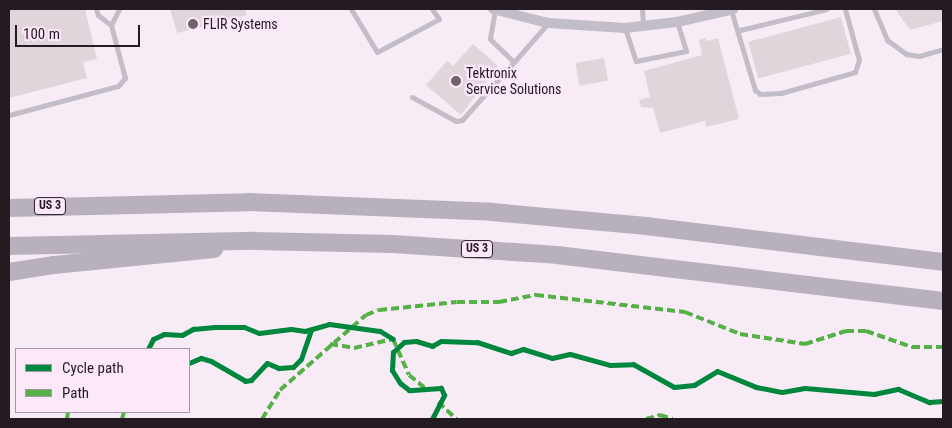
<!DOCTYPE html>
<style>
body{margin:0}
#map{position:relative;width:952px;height:428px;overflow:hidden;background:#f7ecf6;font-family:"Roboto Condensed",sans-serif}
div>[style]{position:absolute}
.building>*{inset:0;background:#e1d5dc;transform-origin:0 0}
.lane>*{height:5px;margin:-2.5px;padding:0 2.5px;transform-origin:2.5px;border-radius:2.5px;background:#c3bdc7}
.street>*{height:10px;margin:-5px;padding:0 5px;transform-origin:5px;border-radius:5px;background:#c3bdc7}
.highway>*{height:18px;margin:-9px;padding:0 9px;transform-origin:9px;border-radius:9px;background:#b9b0be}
.quiet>*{height:4px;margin-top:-2px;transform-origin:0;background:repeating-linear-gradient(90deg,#55b145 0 8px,transparent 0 12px)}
.cycleway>*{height:5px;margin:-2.5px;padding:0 2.5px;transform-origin:2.5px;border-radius:2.5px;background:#00873e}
.dots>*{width:14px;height:14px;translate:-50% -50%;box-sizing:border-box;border:2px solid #fce8f9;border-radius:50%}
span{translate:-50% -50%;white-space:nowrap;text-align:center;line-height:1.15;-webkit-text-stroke:4.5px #fce8f9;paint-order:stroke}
.shield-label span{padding:1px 4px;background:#fce8f9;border:1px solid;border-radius:4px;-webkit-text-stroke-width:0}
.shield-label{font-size:12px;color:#231a22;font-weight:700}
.poi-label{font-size:14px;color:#231a22}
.left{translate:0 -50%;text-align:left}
.frame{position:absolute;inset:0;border:10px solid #231a22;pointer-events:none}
.legend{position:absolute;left:15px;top:348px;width:175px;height:65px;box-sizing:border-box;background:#fce8f9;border:1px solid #a596a3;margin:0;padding:6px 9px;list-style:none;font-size:15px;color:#231a22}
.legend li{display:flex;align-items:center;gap:10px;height:25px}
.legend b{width:25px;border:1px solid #a596a3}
.scale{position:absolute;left:15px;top:25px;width:125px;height:22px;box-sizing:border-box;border:2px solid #231a22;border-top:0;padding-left:6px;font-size:15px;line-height:18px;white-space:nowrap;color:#231a22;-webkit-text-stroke:4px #fce8f9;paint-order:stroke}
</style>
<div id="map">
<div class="building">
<div style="clip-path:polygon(9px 9px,85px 9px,97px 59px,83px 62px,87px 78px,9px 98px)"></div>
<div style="clip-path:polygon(170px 9px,245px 9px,247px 15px,177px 33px)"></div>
<div style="clip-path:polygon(895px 9px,943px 9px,943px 21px,910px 30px)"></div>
<div style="left:841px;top:17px;width:38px;height:96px;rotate:75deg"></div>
<div style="clip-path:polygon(705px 38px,706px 41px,718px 38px,739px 119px,706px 127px,705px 121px,660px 133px,653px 108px,641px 107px,639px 100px,650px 97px,644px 71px,702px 55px,699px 40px)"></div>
<div style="clip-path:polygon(473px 44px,498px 66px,461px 115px,426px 85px,447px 61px,453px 66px)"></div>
<div style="left:604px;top:58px;width:23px;height:29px;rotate:80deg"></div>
</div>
<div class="lane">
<div style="left:96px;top:9px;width:6px;rotate:72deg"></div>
<div style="left:98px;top:15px;width:16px;rotate:38deg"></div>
<div style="left:351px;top:9px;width:50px;rotate:58.8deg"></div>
<div style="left:377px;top:52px;width:70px;rotate:-28deg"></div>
<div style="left:439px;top:19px;width:12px;rotate:-125deg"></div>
<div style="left:642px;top:9px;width:15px;rotate:86deg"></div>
<div style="left:874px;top:9px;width:34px;rotate:67deg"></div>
<div style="left:887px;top:40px;width:24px;rotate:36deg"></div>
<div style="left:906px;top:54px;width:13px;rotate:9deg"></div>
<div style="left:919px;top:56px;width:25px;rotate:-16deg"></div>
<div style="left:495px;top:10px;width:29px;rotate:100deg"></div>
<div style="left:490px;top:39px;width:33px;rotate:44deg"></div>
<div style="left:514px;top:62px;width:52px;rotate:-48.9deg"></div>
<div style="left:731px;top:10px;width:84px;rotate:73.3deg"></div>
<div style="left:755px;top:90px;width:6px;rotate:39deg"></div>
<div style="left:760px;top:94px;width:21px;rotate:-3deg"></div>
<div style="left:781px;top:93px;width:77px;rotate:-15.8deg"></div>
<div style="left:855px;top:72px;width:13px;rotate:-72deg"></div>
<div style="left:859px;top:60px;width:53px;rotate:-105.4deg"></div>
<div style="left:625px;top:28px;width:35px;rotate:72deg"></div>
<div style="left:636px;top:61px;width:51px;rotate:-11.3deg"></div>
<div style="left:686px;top:51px;width:30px;rotate:-107deg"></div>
<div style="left:740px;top:30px;width:89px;rotate:-13.6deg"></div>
<div style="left:412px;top:97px;width:50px;rotate:28.6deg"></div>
<div style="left:456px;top:121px;width:6px;rotate:-9deg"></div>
<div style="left:462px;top:120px;width:78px;rotate:-48.1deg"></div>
<div style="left:9px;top:115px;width:113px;rotate:-14.9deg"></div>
<div style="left:118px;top:86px;width:11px;rotate:-49deg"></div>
<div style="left:125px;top:78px;width:55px;rotate:-104.8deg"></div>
<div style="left:111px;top:25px;width:18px;rotate:-63deg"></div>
</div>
<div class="street">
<div style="left:493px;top:9px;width:57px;rotate:14.3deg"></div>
<div style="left:548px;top:23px;width:77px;rotate:3.7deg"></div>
<div style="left:625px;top:28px;width:52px;rotate:-6.6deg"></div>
<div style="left:677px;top:22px;width:58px;rotate:-12.8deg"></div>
</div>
<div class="highway">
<div style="left:9px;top:208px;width:239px;rotate:-1.4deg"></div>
<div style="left:248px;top:202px;width:244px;rotate:2.3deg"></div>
<div style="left:492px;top:212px;width:155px;rotate:5.2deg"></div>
<div style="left:646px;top:226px;width:299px;rotate:6.9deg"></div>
<div style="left:9px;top:246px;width:245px;rotate:-1.2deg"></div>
<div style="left:254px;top:241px;width:139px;rotate:1.2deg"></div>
<div style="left:393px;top:244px;width:164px;rotate:3.8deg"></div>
<div style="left:557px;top:255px;width:389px;rotate:6.8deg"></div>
<div style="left:9px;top:272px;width:46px;rotate:-8.8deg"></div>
<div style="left:54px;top:265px;width:161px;rotate:-5.7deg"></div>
</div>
<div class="quiet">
<div style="left:330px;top:344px;width:24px;rotate:9deg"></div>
<div style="left:354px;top:348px;width:40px;rotate:-13deg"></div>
<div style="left:393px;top:339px;width:39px;rotate:66deg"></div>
<div style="left:409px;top:375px;width:22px;rotate:39deg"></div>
<div style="left:438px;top:402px;width:25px;rotate:43deg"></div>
<div style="left:67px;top:419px;width:7px;rotate:-82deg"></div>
<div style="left:122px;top:419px;width:7px;rotate:-74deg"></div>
<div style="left:262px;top:419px;width:34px;rotate:-58deg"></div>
<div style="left:280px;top:390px;width:114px;rotate:-41.1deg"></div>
<div style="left:366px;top:315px;width:14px;rotate:-21deg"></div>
<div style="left:379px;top:310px;width:78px;rotate:-5.9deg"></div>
<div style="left:457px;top:302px;width:42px"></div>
<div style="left:499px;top:302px;width:38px;rotate:-11deg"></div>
<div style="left:536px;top:295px;width:150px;rotate:6.5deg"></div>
<div style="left:685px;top:312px;width:59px;rotate:21.8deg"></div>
<div style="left:740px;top:334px;width:66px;rotate:8.7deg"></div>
<div style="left:805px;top:344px;width:43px;rotate:-17.6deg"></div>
<div style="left:846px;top:331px;width:20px"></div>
<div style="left:866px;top:331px;width:49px;rotate:19.2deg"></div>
<div style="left:912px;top:347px;width:31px"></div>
<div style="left:646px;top:419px;width:15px;rotate:-16deg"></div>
<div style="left:660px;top:415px;width:13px;rotate:18deg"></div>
</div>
<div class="cycleway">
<div style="left:148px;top:349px;width:11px;rotate:-63deg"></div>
<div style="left:153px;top:339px;width:12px;rotate:-24deg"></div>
<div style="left:164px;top:334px;width:18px;rotate:3deg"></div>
<div style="left:182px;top:335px;width:13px;rotate:-29deg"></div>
<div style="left:193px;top:329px;width:22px;rotate:-5deg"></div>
<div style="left:215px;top:327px;width:29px"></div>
<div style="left:244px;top:327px;width:16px;rotate:22deg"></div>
<div style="left:259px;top:333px;width:32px;rotate:-7deg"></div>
<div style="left:291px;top:329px;width:14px;rotate:8deg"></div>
<div style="left:305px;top:331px;width:25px;rotate:-16deg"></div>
<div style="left:329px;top:324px;width:51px;rotate:7.8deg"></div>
<div style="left:380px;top:331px;width:15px;rotate:32deg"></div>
<div style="left:189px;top:363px;width:13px;rotate:-23deg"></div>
<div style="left:201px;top:358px;width:10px;rotate:17deg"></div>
<div style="left:211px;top:361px;width:39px;rotate:30deg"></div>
<div style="left:245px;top:381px;width:6px;rotate:-9deg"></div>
<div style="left:251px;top:380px;width:23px;rotate:-47deg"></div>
<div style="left:267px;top:363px;width:13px;rotate:23deg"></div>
<div style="left:279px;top:368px;width:14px;rotate:-4deg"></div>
<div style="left:293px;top:367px;width:11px;rotate:-45deg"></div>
<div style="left:301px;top:359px;width:31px;rotate:-71deg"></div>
<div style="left:432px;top:419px;width:27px;rotate:-63deg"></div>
<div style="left:444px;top:395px;width:8px;rotate:-113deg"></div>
<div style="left:441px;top:388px;width:32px;rotate:176deg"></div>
<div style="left:409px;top:390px;width:11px;rotate:-142deg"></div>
<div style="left:400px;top:383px;width:15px;rotate:-122deg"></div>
<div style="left:392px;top:370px;width:18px;rotate:-87deg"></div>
<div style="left:393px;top:352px;width:15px;rotate:-42deg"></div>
<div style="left:404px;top:342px;width:12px;rotate:-5deg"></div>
<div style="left:416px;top:341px;width:17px;rotate:17deg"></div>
<div style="left:432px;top:346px;width:10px;rotate:-29deg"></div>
<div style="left:441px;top:341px;width:36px;rotate:2deg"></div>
<div style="left:477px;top:342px;width:36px;rotate:18deg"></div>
<div style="left:511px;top:353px;width:13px;rotate:-18deg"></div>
<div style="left:523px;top:349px;width:30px;rotate:17deg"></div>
<div style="left:552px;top:358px;width:18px;rotate:-13deg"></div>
<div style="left:570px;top:354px;width:41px;rotate:15.4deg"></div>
<div style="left:610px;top:365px;width:23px;rotate:-2deg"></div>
<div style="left:633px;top:364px;width:47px;rotate:29.3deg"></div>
<div style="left:674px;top:387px;width:20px;rotate:-6deg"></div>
<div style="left:694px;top:385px;width:27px;rotate:-31deg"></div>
<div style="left:717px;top:371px;width:42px;rotate:22.3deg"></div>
<div style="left:756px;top:387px;width:26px;rotate:11deg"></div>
<div style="left:782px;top:392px;width:23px;rotate:-10deg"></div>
<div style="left:805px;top:388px;width:69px;rotate:5deg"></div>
<div style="left:874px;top:394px;width:25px;rotate:-12deg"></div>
<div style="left:898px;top:389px;width:34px;rotate:23deg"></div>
<div style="left:929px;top:402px;width:14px;rotate:-4deg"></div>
</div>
<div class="dots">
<div style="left:193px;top:24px;background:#6d646c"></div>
<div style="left:456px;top:81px;background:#6d646c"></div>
</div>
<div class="shield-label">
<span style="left:50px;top:206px">US 3</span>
<span style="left:477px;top:249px">US 3</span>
</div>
<div class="poi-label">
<span class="left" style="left:203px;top:24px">FLIR Systems</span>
<span class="left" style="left:466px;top:81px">Tektronix<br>Service Solutions</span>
</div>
<div class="frame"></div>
<ul class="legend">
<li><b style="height:6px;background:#00873e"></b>Cycle path</li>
<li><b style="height:6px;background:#55b145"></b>Path</li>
</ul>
<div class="scale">100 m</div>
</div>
